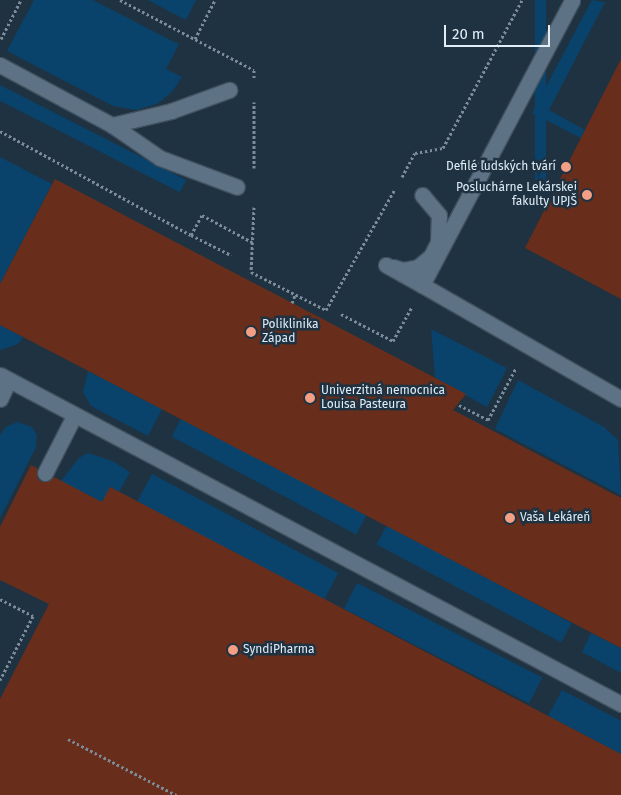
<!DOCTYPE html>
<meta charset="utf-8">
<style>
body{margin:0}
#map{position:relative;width:621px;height:795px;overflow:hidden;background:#1f3242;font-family:"Fira Sans",sans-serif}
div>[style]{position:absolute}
.green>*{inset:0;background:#09436b;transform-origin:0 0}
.building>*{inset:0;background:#692e1b}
.path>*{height:3px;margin-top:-1.5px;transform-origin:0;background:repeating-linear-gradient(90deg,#7c8c99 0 2.5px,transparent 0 5px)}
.roads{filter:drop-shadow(1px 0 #40505e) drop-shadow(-1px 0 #40505e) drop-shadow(0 1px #40505e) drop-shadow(0 -1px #40505e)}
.lane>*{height:15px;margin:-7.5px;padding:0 7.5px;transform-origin:7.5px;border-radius:7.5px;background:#5d7284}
.dots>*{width:14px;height:14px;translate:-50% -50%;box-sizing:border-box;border:2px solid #1f3242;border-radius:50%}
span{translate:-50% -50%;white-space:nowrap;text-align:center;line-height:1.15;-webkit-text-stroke:5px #1f3242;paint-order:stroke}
.poi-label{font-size:12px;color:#e1edf7}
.right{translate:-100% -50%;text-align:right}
.left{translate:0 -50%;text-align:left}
.scale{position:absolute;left:444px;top:25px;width:106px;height:22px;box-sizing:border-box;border:2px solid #e1edf7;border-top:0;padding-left:6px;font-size:15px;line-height:18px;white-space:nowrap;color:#e1edf7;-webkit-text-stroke:4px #1f3242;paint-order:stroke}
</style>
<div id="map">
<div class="green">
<div style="clip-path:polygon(34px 0,93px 0,174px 42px,179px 44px,166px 69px,182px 77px,172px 92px,157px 104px,136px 110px,113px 106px,7px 51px)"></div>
<div style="clip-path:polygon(148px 0,196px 0,186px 20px)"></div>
<div style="left:535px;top:0;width:11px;height:180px"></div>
<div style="clip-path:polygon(592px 0,605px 2px,549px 110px,585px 130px,581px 138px,532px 113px)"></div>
<div style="left:0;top:85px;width:209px;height:14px;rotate:27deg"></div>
<div style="clip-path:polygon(0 157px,52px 184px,0 284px)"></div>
<div style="clip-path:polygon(0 325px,23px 337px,18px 344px,0 350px)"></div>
<div style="clip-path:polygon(431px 329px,507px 368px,487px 407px,435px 378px)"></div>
<div style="clip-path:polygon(88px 371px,162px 409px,148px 436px,91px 406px,83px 392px)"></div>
<div style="clip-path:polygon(518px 380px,604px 427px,618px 440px,621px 495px,495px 429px)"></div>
<div style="left:182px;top:417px;width:209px;height:22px;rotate:28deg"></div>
<div style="clip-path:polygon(17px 422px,32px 427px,37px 435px,36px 447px,0 518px,0 435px,6px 427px)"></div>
<div style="clip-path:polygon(88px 453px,112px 461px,130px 472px,119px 492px,95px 517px,61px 481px,79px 458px)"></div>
<div style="left:152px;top:474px;width:211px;height:31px;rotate:28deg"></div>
<div style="left:387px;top:525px;width:209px;height:22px;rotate:28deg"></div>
<div style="left:357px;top:583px;width:208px;height:29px;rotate:27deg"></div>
<div style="clip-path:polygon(591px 633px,621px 648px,621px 673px,582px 652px)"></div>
<div style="clip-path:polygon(562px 690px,621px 721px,621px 754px,548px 716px)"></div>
</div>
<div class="building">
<div style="clip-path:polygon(621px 59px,621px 299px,525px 248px)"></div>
<div style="clip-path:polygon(55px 179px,466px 394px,453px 410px,621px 498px,621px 648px,0 325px,0 284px)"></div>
<div style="clip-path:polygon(31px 465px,37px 468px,37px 478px,41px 482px,50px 481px,54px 477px,102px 502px,110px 487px,621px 754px,621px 795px,0 795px,0 699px,49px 604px,0 580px,0 527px)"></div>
</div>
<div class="path">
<div style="left:120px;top:0;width:151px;rotate:27.6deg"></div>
<div style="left:254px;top:70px;width:10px;rotate:90deg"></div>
<div style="left:1px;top:39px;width:44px;rotate:-62.9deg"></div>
<div style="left:195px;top:39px;width:44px;rotate:-62.9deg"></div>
<div style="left:0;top:131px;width:217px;rotate:28.6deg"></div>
<div style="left:191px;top:235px;width:23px;rotate:-61deg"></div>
<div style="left:202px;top:215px;width:57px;rotate:28.4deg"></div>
<div style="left:254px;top:168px;width:66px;rotate:-90deg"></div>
<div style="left:402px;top:177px;width:27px;rotate:-62deg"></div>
<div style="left:415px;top:153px;width:28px;rotate:-10deg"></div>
<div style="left:443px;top:148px;width:168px;rotate:-61.9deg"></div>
<div style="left:254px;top:207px;width:65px;rotate:92.6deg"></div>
<div style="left:251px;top:272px;width:84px;rotate:26.9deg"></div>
<div style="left:326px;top:310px;width:139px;rotate:-60.3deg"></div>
<div style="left:191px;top:235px;width:45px;rotate:26.6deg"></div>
<div style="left:292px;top:303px;width:9px;rotate:-69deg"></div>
<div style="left:341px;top:314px;width:59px;rotate:27.4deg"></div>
<div style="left:393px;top:341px;width:38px;rotate:-61deg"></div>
<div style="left:459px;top:405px;width:33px;rotate:27deg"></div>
<div style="left:488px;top:420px;width:59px;rotate:-61.7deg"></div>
<div style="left:0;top:599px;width:37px;rotate:27deg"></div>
<div style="left:33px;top:616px;width:72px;rotate:117.3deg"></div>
<div style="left:68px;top:739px;width:122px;rotate:27.4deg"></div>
</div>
<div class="roads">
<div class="lane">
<div style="left:0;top:65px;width:127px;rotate:28.2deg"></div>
<div style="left:112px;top:125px;width:58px;rotate:34.5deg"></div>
<div style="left:160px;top:158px;width:82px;rotate:20.6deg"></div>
<div style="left:112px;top:125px;width:61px;rotate:-13.3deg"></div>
<div style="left:171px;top:111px;width:62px;rotate:-19.9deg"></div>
<div style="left:386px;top:265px;width:41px;rotate:29.1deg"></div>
<div style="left:422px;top:285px;width:322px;rotate:-62.2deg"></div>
<div style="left:393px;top:267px;width:10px;rotate:17deg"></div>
<div style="left:403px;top:270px;width:15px;rotate:-11deg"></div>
<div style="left:418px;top:267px;width:17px;rotate:-40deg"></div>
<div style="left:431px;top:256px;width:16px;rotate:-63deg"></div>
<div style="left:438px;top:242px;width:27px;rotate:-88deg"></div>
<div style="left:439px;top:215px;width:26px;rotate:-130deg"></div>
<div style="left:422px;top:285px;width:229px;rotate:29.8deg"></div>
<div style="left:0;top:375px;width:703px;rotate:27.91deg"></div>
<div style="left:0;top:399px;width:21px;rotate:-65deg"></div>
<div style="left:45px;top:473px;width:64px;rotate:-63deg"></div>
</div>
</div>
<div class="dots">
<div style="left:566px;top:167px;background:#f39f85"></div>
<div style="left:587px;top:195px;background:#f39f85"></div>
<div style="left:251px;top:332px;background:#f39f85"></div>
<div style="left:310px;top:398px;background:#f39f85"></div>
<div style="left:510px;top:518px;background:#f39f85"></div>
<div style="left:233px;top:650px;background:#f39f85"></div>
</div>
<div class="poi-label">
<span class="right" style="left:556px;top:167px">Defilé ľudských tvárí</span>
<span class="right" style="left:577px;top:195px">Posluchárne Lekárskej<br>fakulty UPJŠ</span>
<span class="left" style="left:262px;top:332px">Poliklinika<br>Západ</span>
<span class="left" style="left:321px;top:398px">Univerzitná nemocnica<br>Louisa Pasteura</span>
<span class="left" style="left:520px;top:518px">Vaša Lekáreň</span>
<span class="left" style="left:243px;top:650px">SyndiPharma</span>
</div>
<div class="scale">20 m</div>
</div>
